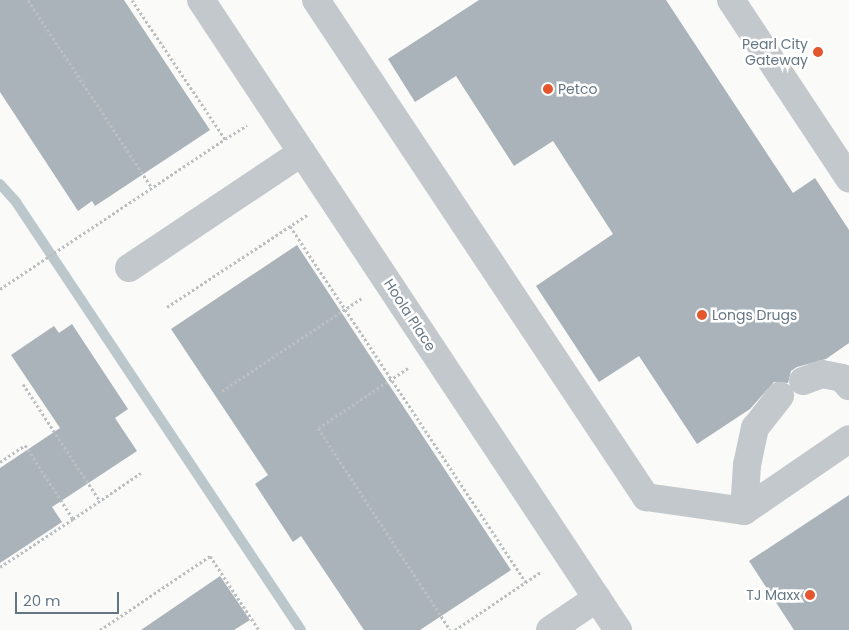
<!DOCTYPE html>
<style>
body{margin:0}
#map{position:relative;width:849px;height:630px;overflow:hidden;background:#fafaf8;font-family:Poppins,sans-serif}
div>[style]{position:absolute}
.stream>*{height:10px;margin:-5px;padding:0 5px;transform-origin:5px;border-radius:5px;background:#bbc7cb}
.building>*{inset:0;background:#aab3b9}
.path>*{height:3px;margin-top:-1.5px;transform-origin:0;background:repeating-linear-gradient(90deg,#bbbfc2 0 2.5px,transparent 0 5px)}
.minor>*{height:28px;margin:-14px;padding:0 14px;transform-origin:14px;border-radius:14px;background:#c3c8cc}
.dots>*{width:14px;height:14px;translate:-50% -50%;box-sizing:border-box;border:2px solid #fff;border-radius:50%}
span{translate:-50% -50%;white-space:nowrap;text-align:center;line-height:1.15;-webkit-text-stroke:5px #fff;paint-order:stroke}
.poi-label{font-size:14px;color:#657683}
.right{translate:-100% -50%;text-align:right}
.left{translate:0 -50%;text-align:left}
.street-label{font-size:14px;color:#657683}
.scale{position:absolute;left:15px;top:592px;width:104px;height:22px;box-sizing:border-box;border:2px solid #657683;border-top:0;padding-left:6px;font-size:15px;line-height:18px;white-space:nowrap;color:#657683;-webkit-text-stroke:4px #fff;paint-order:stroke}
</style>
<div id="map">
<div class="stream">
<div style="left:0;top:184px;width:24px;rotate:48deg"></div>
<div style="left:16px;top:202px;width:514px;rotate:56.34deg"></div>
</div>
<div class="building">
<div style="clip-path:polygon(0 0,124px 0,210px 130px,95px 206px,92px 201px,78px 211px,0 92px)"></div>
<div style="clip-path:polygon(479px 0,666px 0,793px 193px,815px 178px,849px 230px,849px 343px,826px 359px,797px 367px,791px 371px,788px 383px,774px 382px,750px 409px,697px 444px,639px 356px,599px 382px,536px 286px,613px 234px,553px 141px,514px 166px,456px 76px,415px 102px,388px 59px)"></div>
<div style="clip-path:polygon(297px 245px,511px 570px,420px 630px,364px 630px,301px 536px,293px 542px,255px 484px,268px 475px,171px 329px)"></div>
<div style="clip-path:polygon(72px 324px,128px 409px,115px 418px,137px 451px,52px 507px,62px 522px,0 563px,0 468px,60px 428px,11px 355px,54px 326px,59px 333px)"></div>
<div style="clip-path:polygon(849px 495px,849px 630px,794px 630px,749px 561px)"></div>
<div style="clip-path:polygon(220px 576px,250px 620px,234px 630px,141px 630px)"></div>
</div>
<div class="path">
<div style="left:28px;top:0;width:225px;rotate:56.6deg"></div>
<div style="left:225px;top:139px;width:26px;rotate:-32deg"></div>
<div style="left:290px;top:226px;width:427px;rotate:56.5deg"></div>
<div style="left:0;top:289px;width:270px;rotate:-33.7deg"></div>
<div style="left:225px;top:139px;width:167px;rotate:-123.8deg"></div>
<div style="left:167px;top:307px;width:168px;rotate:-33.3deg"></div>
<div style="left:408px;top:368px;width:108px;rotate:146.3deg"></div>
<div style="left:318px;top:428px;width:241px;rotate:56.8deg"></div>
<div style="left:23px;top:384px;width:140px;rotate:56.7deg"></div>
<div style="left:222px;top:391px;width:168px;rotate:-33.6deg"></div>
<div style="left:0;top:462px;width:30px;rotate:-34deg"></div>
<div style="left:25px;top:445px;width:88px;rotate:57deg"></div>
<div style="left:73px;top:519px;width:87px;rotate:146.7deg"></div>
<div style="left:73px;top:519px;width:82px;rotate:-34.1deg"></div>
<div style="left:100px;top:630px;width:133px;rotate:-33.9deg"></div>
<div style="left:210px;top:556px;width:89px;rotate:56.5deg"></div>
<div style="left:455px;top:630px;width:105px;rotate:-34.1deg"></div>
</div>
<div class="minor">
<div style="left:201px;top:0;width:756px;rotate:56.5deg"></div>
<div style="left:316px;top:0;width:597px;rotate:56.42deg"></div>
<div style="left:646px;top:497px;width:99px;rotate:8.1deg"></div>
<div style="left:744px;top:511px;width:127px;rotate:-34.4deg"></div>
<div style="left:731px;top:0;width:214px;rotate:56.5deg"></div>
<div style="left:129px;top:268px;width:208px;rotate:-33.8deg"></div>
<div style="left:803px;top:381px;width:20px;rotate:-20deg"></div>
<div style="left:822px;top:374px;width:20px;rotate:11deg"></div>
<div style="left:842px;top:378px;width:11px;rotate:49deg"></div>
<div style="left:744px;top:511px;width:46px;rotate:-86.3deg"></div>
<div style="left:747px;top:465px;width:38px;rotate:-78deg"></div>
<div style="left:755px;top:428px;width:41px;rotate:-52deg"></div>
<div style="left:550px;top:630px;width:57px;rotate:-34.2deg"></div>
</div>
<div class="dots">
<div style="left:818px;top:52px;background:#e4572e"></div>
<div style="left:548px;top:89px;background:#e4572e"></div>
<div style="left:702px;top:315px;background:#e4572e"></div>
<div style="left:810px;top:595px;background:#e4572e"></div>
</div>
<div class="poi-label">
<span class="right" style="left:808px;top:52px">Pearl City<br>Gateway</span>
<span class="left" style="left:558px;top:89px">Petco</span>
<span class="left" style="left:712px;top:315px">Longs Drugs</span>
<span class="right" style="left:800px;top:595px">TJ Maxx</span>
</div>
<div class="street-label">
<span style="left:410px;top:315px;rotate:57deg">Hoola Place</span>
</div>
<div class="scale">20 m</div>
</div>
